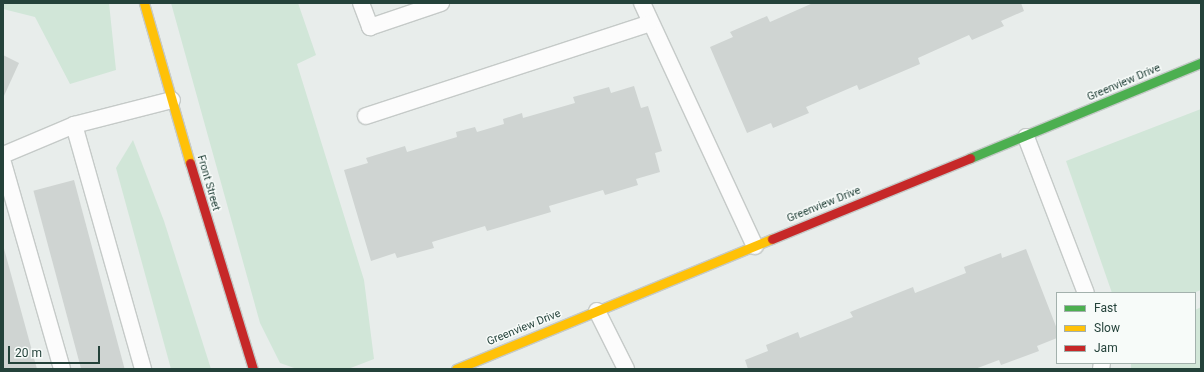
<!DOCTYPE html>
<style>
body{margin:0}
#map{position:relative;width:1204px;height:372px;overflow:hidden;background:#e8edeb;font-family:Roboto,sans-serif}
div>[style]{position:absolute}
.green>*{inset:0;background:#d1e6d8}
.building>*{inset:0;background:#cfd4d2;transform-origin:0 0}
.roads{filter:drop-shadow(1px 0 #c5cac8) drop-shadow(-1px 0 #c5cac8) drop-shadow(0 1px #c5cac8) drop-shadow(0 -1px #c5cac8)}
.lane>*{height:16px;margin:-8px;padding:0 8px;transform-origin:8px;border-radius:8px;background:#fcfcfc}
.fast>*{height:9px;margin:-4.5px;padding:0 4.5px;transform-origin:4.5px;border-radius:4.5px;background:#4caf50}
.slow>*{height:9px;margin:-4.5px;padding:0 4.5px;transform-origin:4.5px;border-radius:4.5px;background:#ffc107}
.jam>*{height:9px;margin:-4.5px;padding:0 4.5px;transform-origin:4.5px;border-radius:4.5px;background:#c62828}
span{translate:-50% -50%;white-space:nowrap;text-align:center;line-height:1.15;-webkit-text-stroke:3px #f7fbf9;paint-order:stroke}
.street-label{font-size:11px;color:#24423a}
.frame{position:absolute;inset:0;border:4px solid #24423a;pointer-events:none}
.legend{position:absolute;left:1056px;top:292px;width:140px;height:72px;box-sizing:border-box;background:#f7fbf9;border:1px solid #a3b1ad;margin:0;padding:5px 7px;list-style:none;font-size:12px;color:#24423a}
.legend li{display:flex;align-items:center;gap:8px;height:20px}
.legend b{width:20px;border:1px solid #a3b1ad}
.scale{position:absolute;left:8px;top:346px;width:92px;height:18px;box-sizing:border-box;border:2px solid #24423a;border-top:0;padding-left:5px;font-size:12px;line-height:14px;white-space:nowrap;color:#24423a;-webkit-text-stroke:3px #f7fbf9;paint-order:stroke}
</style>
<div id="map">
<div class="green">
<div style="clip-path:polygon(3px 3px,109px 3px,116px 70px,70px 84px,35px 17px,3px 9px)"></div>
<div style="clip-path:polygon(171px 3px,298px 3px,316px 55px,297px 64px,364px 280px,374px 359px,348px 369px,297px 369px,280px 363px,260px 323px)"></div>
<div style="clip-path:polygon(1201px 109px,1201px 290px,1193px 293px,1112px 293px,1066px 161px)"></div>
<div style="clip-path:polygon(133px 140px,164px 221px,211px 369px,171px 369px,116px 168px)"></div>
<div style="clip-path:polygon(1201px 307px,1201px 369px,1131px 369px,1131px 363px,1195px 363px,1195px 310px)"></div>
</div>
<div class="building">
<div style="clip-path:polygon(813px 3px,1021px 3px,1024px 11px,1001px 21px,1004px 26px,972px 40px,969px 35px,918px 58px,920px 64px,859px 90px,857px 85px,806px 107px,809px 113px,773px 128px,771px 123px,747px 133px,710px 47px,733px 37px,730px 32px,767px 16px,770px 22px)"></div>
<div style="clip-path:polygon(3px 55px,19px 63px,3px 98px)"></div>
<div style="clip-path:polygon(634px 86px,641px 108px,648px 106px,662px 151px,655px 153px,660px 172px,636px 179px,638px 185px,605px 195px,603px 190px,549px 206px,551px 212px,487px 231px,485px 226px,432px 242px,434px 248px,397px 258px,395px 253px,371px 261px,344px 170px,368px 163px,366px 158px,405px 146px,407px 152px,457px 137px,456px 132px,475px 127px,477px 132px,504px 124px,503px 119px,522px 113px,523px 118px,575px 103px,573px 97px,609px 87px,611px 93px)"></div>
<div style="left:74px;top:180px;width:196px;height:42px;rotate:75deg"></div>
<div style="clip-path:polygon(3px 245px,37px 369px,3px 369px)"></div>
<div style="clip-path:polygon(1026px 249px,1057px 329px,1057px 338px,1037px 346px,1039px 351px,1001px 365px,999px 360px,975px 369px,748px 369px,745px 360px,768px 351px,766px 345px,798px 332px,800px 338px,853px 317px,850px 312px,913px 287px,915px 293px,966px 273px,964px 267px,1001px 253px,1002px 258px)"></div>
</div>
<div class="roads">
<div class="lane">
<div style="left:361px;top:3px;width:26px;rotate:69deg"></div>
<div style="left:370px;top:27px;width:75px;rotate:-18.7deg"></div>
<div style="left:642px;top:3px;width:268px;rotate:65.1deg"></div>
<div style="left:366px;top:116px;width:299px;rotate:-18.1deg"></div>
<div style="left:74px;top:125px;width:254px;rotate:74.2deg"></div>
<div style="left:1026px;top:137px;width:167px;rotate:69deg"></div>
<div style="left:3px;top:155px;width:77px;rotate:-22.9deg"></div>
<div style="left:74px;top:125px;width:101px;rotate:-14.3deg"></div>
<div style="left:3px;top:163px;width:214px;rotate:74deg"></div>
<div style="left:597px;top:311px;width:65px;rotate:63.4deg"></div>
<div style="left:1101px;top:369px;width:6px;rotate:-81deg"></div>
</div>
<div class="fast">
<div style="left:970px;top:158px;width:250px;rotate:-22.4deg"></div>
</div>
<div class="slow">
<div style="left:144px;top:3px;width:166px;rotate:74deg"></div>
<div style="left:456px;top:369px;width:342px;rotate:-22.4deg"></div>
</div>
<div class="jam">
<div style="left:190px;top:163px;width:215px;rotate:73deg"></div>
<div style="left:772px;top:239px;width:214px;rotate:-22.2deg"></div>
</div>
</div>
<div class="street-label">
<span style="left:1124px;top:83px;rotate:-23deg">Greenview Drive</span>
<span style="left:208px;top:183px;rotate:74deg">Front Street</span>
<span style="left:824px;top:205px;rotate:-22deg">Greenview Drive</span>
<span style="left:524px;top:328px;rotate:-22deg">Greenview Drive</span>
</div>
<div class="frame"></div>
<ul class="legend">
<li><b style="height:5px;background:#4caf50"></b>Fast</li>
<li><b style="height:5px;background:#ffc107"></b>Slow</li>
<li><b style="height:5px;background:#c62828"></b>Jam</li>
</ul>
<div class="scale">20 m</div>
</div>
